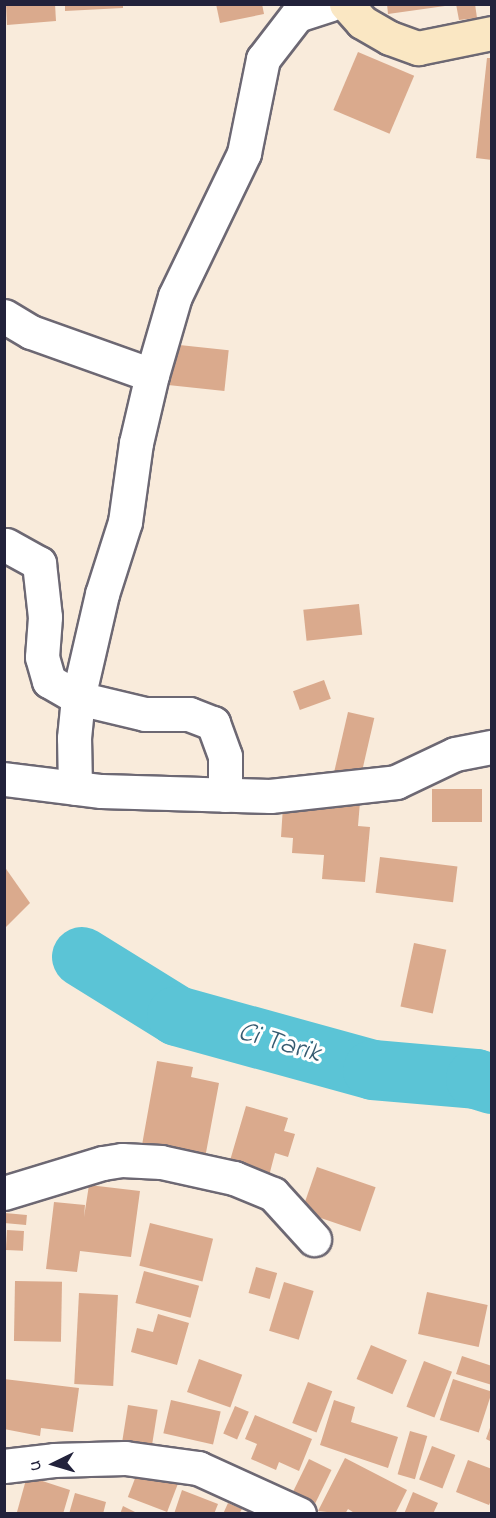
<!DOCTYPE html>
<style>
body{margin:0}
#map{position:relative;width:496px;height:1518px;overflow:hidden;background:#f9ebdb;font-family:"Indie Flower",sans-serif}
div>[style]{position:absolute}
.river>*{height:60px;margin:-30px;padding:0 30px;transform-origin:30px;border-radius:30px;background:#5bc4d6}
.building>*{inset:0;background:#daaa8d;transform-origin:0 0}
.roads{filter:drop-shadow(2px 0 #6d6873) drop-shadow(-2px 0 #6d6873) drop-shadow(0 2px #6d6873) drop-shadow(0 -2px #6d6873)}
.street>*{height:33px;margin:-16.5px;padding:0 16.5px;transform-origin:16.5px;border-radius:16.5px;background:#fff}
.secondary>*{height:33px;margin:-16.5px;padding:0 16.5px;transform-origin:16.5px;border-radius:16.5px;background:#fae7c3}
span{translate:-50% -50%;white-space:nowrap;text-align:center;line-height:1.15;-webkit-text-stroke:6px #fff;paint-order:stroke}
.water-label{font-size:28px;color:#365b71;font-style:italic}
.frame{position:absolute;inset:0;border:6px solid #22223b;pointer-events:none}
.north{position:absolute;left:24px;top:1434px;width:60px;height:60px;-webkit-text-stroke:4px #fff;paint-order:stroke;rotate:265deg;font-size:16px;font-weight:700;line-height:24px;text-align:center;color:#22223b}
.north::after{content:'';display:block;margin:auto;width:21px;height:27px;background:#22223b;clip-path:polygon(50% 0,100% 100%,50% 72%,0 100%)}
</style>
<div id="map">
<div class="river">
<div style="left:82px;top:957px;width:112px;rotate:31.8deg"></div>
<div style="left:177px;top:1016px;width:203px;rotate:15.4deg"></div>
<div style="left:373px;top:1070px;width:103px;rotate:5deg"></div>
<div style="left:476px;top:1079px;width:17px;rotate:17deg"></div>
</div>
<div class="building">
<div style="clip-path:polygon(6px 4px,55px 4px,56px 21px,7px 25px)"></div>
<div style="clip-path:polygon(65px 4px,123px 4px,123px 8px,65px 11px)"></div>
<div style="clip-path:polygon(216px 4px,262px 4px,264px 14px,220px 23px)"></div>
<div style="clip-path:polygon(387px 4px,445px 4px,445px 6px,388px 14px)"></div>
<div style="clip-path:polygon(456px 4px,475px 4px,477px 18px,459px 20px)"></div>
<div style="left:358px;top:52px;width:61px;height:63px;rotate:23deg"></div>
<div style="clip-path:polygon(487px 58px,492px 58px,492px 160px,476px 158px)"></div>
<div style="left:170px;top:344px;width:59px;height:41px;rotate:6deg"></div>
<div style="left:359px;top:604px;width:31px;height:56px;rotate:84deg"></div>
<div style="left:324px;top:680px;width:20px;height:33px;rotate:70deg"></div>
<div style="left:348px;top:712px;width:27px;height:65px;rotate:13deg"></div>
<div style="left:432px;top:789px;width:50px;height:33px"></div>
<div style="clip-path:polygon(334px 800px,360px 802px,358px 826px,370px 827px,365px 882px,322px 879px,324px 855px,292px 853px,293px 838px,281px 837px,283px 806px,333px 809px)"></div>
<div style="left:380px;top:857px;width:78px;height:36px;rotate:7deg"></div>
<div style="clip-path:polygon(4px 866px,30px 903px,4px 929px)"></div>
<div style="left:414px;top:943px;width:33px;height:65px;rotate:12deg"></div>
<div style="clip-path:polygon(157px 1061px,193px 1067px,191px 1077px,219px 1083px,205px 1158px,142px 1145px)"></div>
<div style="clip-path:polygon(246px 1106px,288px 1118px,284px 1131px,295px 1134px,288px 1157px,275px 1153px,269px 1176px,229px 1164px)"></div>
<div style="left:317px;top:1167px;width:62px;height:47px;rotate:19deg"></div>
<div style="clip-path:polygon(89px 1185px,140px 1191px,131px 1257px,80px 1251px,77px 1272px,46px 1269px,54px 1202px,85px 1205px,84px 1217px)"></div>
<div style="left:5px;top:1213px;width:22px;height:10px;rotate:5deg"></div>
<div style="left:150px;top:1223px;width:65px;height:44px;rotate:14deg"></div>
<div style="left:7px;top:1230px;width:17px;height:20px;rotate:3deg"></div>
<div style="left:256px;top:1267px;width:22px;height:27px;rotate:16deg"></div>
<div style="left:144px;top:1271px;width:57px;height:33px;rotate:15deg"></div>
<div style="left:15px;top:1281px;width:47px;height:60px;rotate:1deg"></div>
<div style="left:284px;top:1282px;width:31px;height:51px;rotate:17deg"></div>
<div style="left:427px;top:1292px;width:62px;height:43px;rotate:12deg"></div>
<div style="left:79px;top:1293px;width:39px;height:91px;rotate:3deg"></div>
<div style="clip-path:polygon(158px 1314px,189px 1323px,177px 1365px,131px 1352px,137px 1328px,153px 1332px)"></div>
<div style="left:371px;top:1345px;width:39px;height:37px;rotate:23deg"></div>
<div style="clip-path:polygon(462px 1356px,492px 1366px,492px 1385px,456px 1374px)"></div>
<div style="left:199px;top:1359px;width:46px;height:35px;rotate:20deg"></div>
<div style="left:424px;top:1361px;width:30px;height:49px;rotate:21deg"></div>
<div style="clip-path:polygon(4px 1379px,79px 1388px,73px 1432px,41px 1428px,40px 1436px,4px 1429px)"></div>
<div style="left:453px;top:1379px;width:41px;height:43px;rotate:18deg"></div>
<div style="left:308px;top:1382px;width:26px;height:44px;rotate:21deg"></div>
<div style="left:171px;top:1400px;width:51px;height:34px;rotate:13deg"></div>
<div style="clip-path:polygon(334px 1400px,355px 1407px,351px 1422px,398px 1437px,388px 1468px,320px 1445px)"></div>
<div style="left:128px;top:1405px;width:30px;height:37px;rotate:9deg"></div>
<div style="left:235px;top:1406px;width:15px;height:30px;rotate:23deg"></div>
<div style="clip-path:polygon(255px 1415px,312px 1439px,299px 1471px,279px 1462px,276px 1470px,251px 1459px,257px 1444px,245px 1439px)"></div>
<div style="clip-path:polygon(491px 1425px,492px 1425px,492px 1442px,486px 1439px)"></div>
<div style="left:410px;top:1431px;width:18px;height:45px;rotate:16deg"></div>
<div style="left:432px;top:1446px;width:25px;height:36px;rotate:21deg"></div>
<div style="clip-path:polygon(345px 1458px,407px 1490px,395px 1514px,356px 1514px,348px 1509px,345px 1514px,318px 1511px)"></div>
<div style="left:309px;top:1459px;width:25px;height:37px;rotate:26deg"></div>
<div style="clip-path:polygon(468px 1460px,492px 1469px,492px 1498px,489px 1505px,456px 1492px)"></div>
<div style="left:139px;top:1468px;width:42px;height:31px;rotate:21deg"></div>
<div style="clip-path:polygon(27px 1476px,70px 1490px,63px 1514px,17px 1512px)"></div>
<div style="clip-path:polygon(182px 1490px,218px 1504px,214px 1514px,174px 1514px)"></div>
<div style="clip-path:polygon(413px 1492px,438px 1503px,433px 1514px,404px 1514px)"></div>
<div style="clip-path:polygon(75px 1493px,106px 1502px,103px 1514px,69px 1514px)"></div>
<div style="clip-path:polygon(228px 1503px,242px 1509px,239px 1514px,223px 1514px)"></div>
<div style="clip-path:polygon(123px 1506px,139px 1514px,120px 1514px)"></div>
</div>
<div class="roads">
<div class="street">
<div style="left:4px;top:316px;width:31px;rotate:31deg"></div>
<div style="left:31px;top:332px;width:128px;rotate:19.6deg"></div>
<div style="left:152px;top:375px;width:82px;rotate:-73.8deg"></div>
<div style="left:175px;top:296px;width:159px;rotate:-64.2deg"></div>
<div style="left:244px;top:153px;width:96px;rotate:-78.6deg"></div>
<div style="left:263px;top:59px;width:56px;rotate:-52.3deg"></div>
<div style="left:297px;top:15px;width:35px;rotate:-18deg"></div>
<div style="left:6px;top:545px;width:38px;rotate:29deg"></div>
<div style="left:39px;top:563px;width:54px;rotate:83.7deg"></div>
<div style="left:45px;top:617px;width:40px;rotate:94.3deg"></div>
<div style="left:42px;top:657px;width:25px;rotate:74deg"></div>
<div style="left:49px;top:681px;width:34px;rotate:30deg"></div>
<div style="left:78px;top:698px;width:69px;rotate:13.4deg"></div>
<div style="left:145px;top:714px;width:44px"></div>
<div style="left:189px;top:714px;width:26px;rotate:21deg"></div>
<div style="left:213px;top:723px;width:35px;rotate:70deg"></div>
<div style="left:225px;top:756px;width:39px;rotate:90deg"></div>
<div style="left:4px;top:779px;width:98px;rotate:7.1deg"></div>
<div style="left:101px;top:791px;width:169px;rotate:1.7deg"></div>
<div style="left:270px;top:796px;width:127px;rotate:-6.3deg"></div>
<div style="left:396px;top:782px;width:65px;rotate:-25.4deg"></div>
<div style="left:455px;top:754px;width:38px;rotate:-11deg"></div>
<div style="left:75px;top:788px;width:50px;rotate:-91.1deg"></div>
<div style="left:74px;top:738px;width:40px;rotate:-84.3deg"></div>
<div style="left:78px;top:698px;width:107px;rotate:-77deg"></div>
<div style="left:102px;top:594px;width:76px;rotate:-72.3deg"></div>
<div style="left:125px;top:522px;width:80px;rotate:-82.1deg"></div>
<div style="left:136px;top:443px;width:70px;rotate:-76.8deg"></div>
<div style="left:4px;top:1193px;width:103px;rotate:-16.9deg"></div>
<div style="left:103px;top:1163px;width:19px;rotate:-9deg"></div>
<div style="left:122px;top:1160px;width:39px;rotate:3deg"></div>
<div style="left:161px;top:1162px;width:75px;rotate:12.4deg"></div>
<div style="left:234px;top:1178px;width:42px;rotate:22.3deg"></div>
<div style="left:273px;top:1194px;width:61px;rotate:47.7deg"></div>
<div style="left:4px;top:1466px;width:50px;rotate:-6.8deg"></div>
<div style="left:54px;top:1460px;width:71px;rotate:-1.6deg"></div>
<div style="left:125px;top:1458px;width:74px;rotate:7.8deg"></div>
<div style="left:198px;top:1468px;width:111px;rotate:24.5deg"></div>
</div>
<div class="secondary">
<div style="left:346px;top:4px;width:24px;rotate:48deg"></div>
<div style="left:362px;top:22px;width:32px;rotate:30deg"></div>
<div style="left:390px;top:38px;width:30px;rotate:20deg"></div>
<div style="left:418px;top:48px;width:76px;rotate:-11.5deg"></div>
</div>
</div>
<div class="water-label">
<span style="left:279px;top:1044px;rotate:16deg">Ci Tarik</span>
</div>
<div class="frame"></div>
<div class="north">U</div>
</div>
